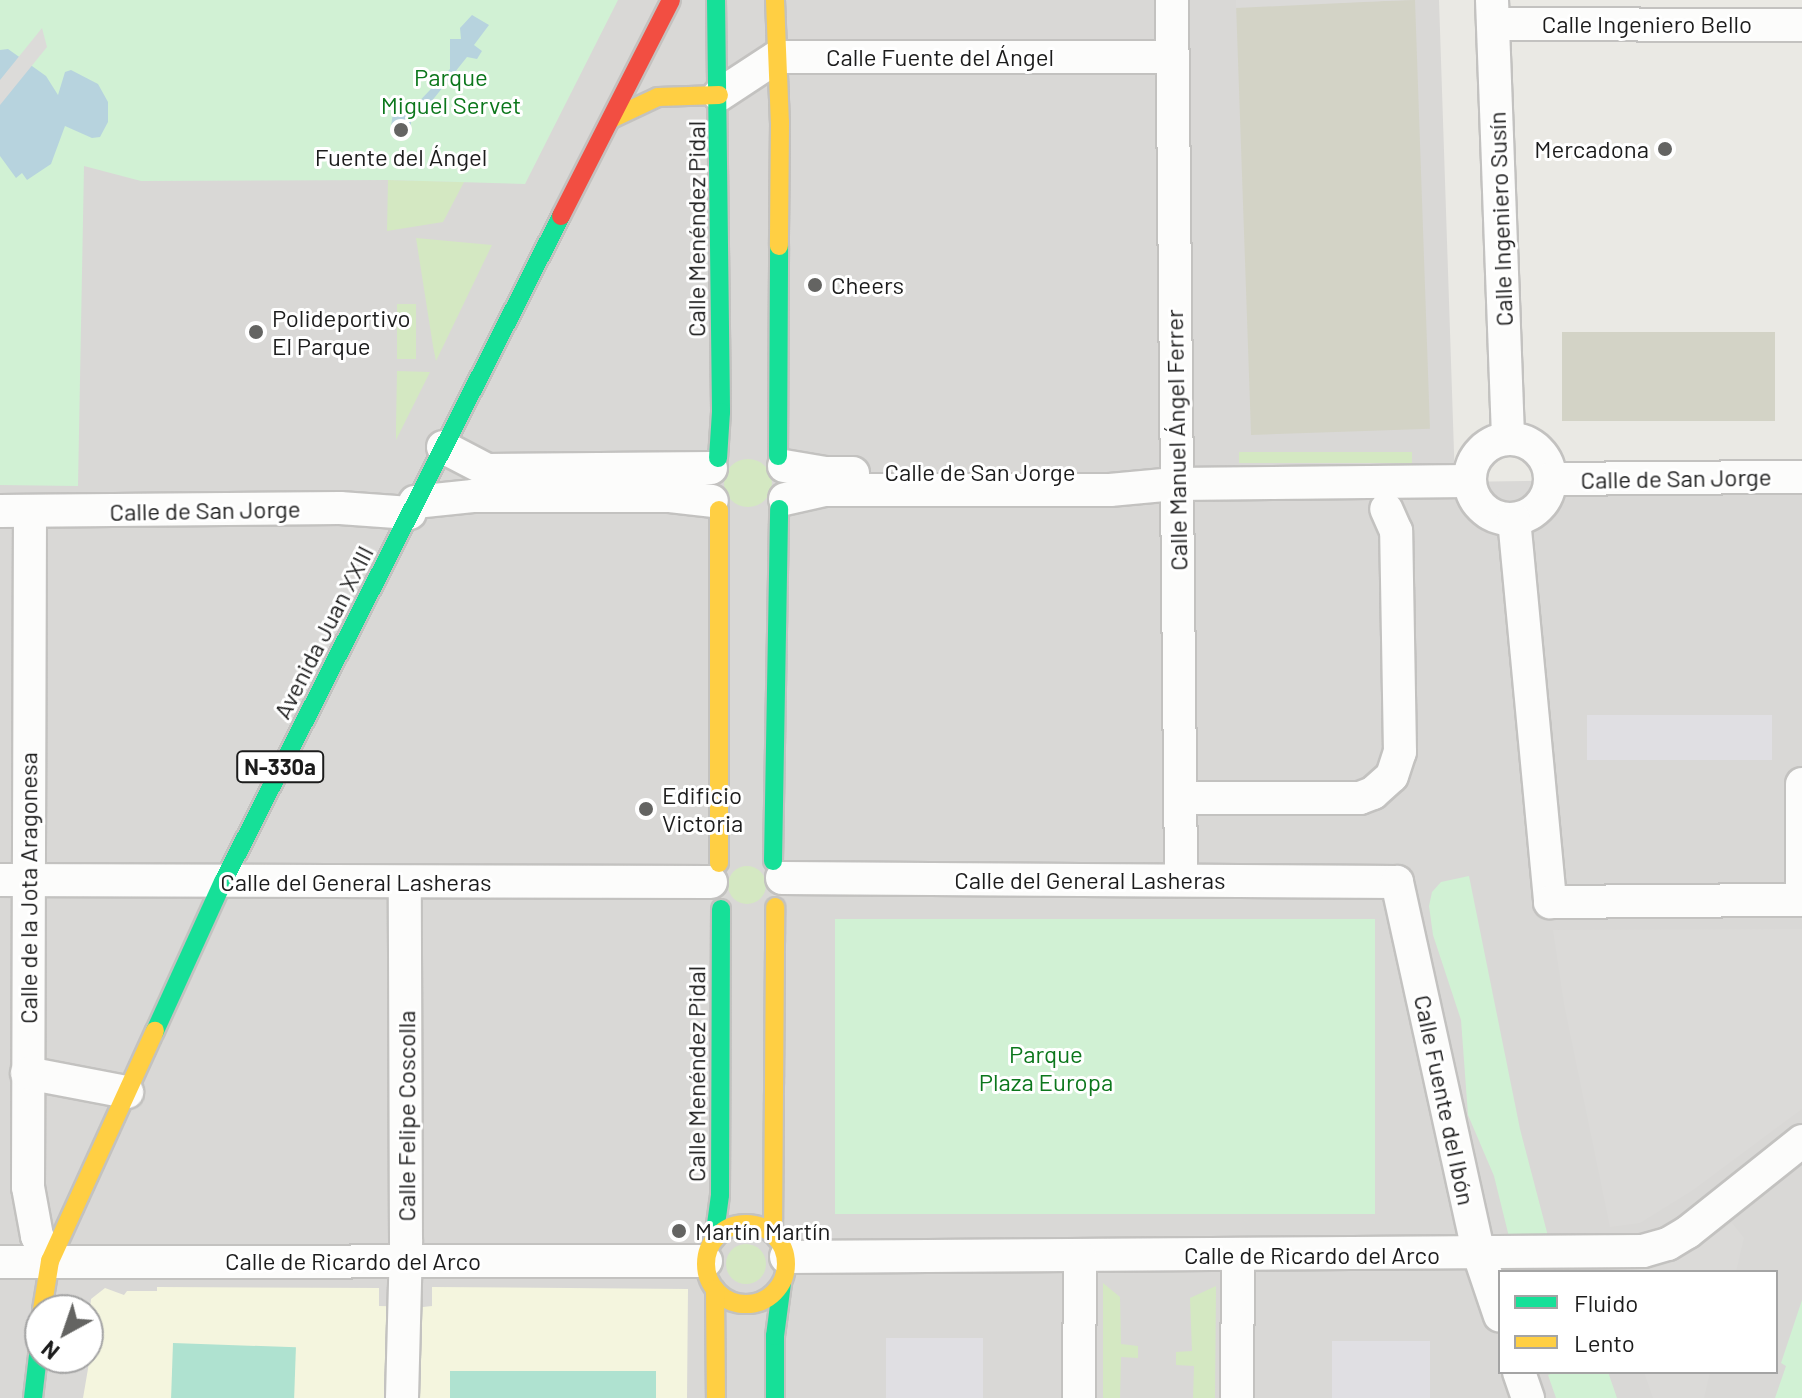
<!DOCTYPE html>
<meta charset="utf-8">
<style>
body{margin:0}
#map{position:relative;width:1802px;height:1398px;overflow:hidden;background:#eae9e4;font-family:Barlow,sans-serif}
div>[style]{position:absolute}
.residential>*{inset:0;background:#d9d8d6}
.education>*{inset:0;background:#f4f5de}
.construction>*{inset:0;background:#d3d3c6;transform-origin:0 0}
.grass>*{inset:0;background:#d4e8c2;transform-origin:0 0}
.round{border-radius:50%}
.park>*{inset:0;background:#d1f1d4;transform-origin:0 0}
.pitch>*{inset:0;background:#afe2d0;transform-origin:0 0}
.parking>*{inset:0;background:#dbdad8}
.plaza>*{inset:0;background:#e0dfe3;transform-origin:0 0}
.water>*{inset:0;background:#b7d3de}
.pier>*{inset:0;background:#dcdbd9}
.roads{filter:drop-shadow(2px 0 #c3c2c0) drop-shadow(-2px 0 #c3c2c0) drop-shadow(0 2px #c3c2c0) drop-shadow(0 -2px #c3c2c0)}
.street>*{height:32px;margin:-16px;padding:0 16px;transform-origin:16px;border-radius:16px;background:#fcfcfb}
.street>.ring{margin:-16px;padding:0;box-sizing:content-box;background:none;border:32px solid #fcfcfb;border-radius:50%}
.fast>*{height:18px;margin:-9px;padding:0 9px;transform-origin:9px;border-radius:9px;background:#16e098}
.slow>*{height:18px;margin:-9px;padding:0 9px;transform-origin:9px;border-radius:9px;background:#ffcf43}
.slow>.ring{margin:-9px;padding:0;box-sizing:content-box;background:none;border:18px solid #ffcf43;border-radius:50%}
.jam>*{height:18px;margin:-9px;padding:0 9px;transform-origin:9px;border-radius:9px;background:#f24e42}
.dots>*{width:22px;height:22px;translate:-50% -50%;box-sizing:border-box;border:4px solid #fff;border-radius:50%}
span{translate:-50% -50%;white-space:nowrap;text-align:center;line-height:1.15;-webkit-text-stroke:6px #fff;paint-order:stroke}
.shield-label span{padding:2px 6px;background:#fff;border:2px solid;border-radius:6px;-webkit-text-stroke-width:0}
.shield-label{font-size:22px;color:#1c1c1c;font-weight:700}
.street-label{font-size:24px;color:#1c1c1c}
.park-label{font-size:24px;color:#0c771c}
.poi-label{font-size:24px;color:#1c1c1c}
.right{translate:-100% -50%;text-align:right}
.left{translate:0 -50%;text-align:left}
.legend{position:absolute;left:1498px;top:1270px;width:280px;height:104px;box-sizing:border-box;background:#fff;border:2px solid #a4a4a4;margin:0;padding:10px 14px;list-style:none;font-size:24px;color:#1c1c1c}
.legend li{display:flex;align-items:center;gap:16px;height:40px}
.legend b{width:40px;border:2px solid #a4a4a4}
.north{position:absolute;left:24px;top:1294px;width:80px;height:80px;box-sizing:border-box;background:#fff;border:2px solid #a4a4a4;border-radius:50%;rotate:220deg;font-size:22px;font-weight:700;line-height:32px;text-align:center;color:#1c1c1c}
.north::after{content:'';display:block;margin:auto;width:28px;height:36px;background:#646462;clip-path:polygon(50% 0,100% 100%,50% 72%,0 100%)}
</style>
<div id="map">
<div class="residential">
<div style="clip-path:polygon(evenodd,0 0,1439px 0,1455px 482px,1802px 477px,1802px 1398px,0 1398px,0 0,1500px 1272px,1776px 1272px,1776px 1372px,1500px 1372px,1500px 1272px,0 0,40px 1310px,88px 1310px,88px 1358px,40px 1358px,40px 1310px)"></div>
</div>
<div class="education">
<div style="clip-path:polygon(157px 1287px,379px 1288px,379px 1306px,423px 1307px,432px 1306px,432px 1287px,688px 1289px,687px 1398px,83px 1398px,96px 1322px,90px 1310px,91px 1299px,105px 1288px,124px 1295px,127px 1291px,157px 1291px)"></div>
</div>
<div class="construction">
<div style="left:1415px;top:0;width:429px;height:179px;rotate:88deg"></div>
<div style="left:1562px;top:332px;width:213px;height:89px"></div>
</div>
<div class="grass">
<div style="clip-path:polygon(388px 180px,464px 182px,443px 222px,387px 231px)"></div>
<div style="clip-path:polygon(416px 238px,492px 245px,436px 361px,433px 346px)"></div>
<div style="left:397px;top:304px;width:19px;height:55px"></div>
<div style="clip-path:polygon(397px 371px,430px 372px,396px 440px,396px 426px)"></div>
<div style="left:1239px;top:452px;width:173px;height:11px"></div>
<div class="round" style="left:724px;top:459px;width:48px;height:48px"></div>
<div class="round" style="left:728px;top:866px;width:38px;height:38px"></div>
<div class="round" style="left:726px;top:1244px;width:40px;height:40px"></div>
<div style="clip-path:polygon(1103px 1283px,1120px 1297px,1121px 1344px,1138px 1346px,1138px 1358px,1121px 1357px,1120px 1398px,1103px 1398px)"></div>
<div style="clip-path:polygon(1216px 1286px,1215px 1398px,1193px 1398px,1194px 1366px,1176px 1365px,1176px 1352px,1192px 1351px,1190px 1298px)"></div>
</div>
<div class="park">
<div style="clip-path:polygon(0 0,618px 0,525px 184px,388px 180px,141px 181px,84px 166px,78px 486px,0 485px)"></div>
<div style="clip-path:polygon(1469px 876px,1520px 1129px,1549px 1240px,1510px 1241px,1494px 1176px,1468px 1115px,1461px 1020px,1433px 935px,1429px 906px,1432px 892px,1441px 882px)"></div>
<div style="left:835px;top:919px;width:540px;height:295px"></div>
<div style="clip-path:polygon(1802px 1300px,1802px 1398px,1775px 1398px,1786px 1366px,1781px 1363px)"></div>
<div style="clip-path:polygon(1556px 1372px,1608px 1372px,1617px 1398px,1556px 1398px,1548px 1375px)"></div>
</div>
<div class="pitch">
<div style="left:173px;top:1343px;width:123px;height:55px;rotate:2deg"></div>
<div style="left:656px;top:1371px;width:27px;height:206px;rotate:90deg"></div>
</div>
<div class="parking">
<div style="clip-path:polygon(1236px 0,1405px 0,1236px 8px)"></div>
<div style="clip-path:polygon(1802px 929px,1802px 1109px,1693px 1190px,1640px 1223px,1610px 1227px,1564px 1004px,1553px 930px)"></div>
<div style="clip-path:polygon(1732px 1223px,1744px 1238px,1736px 1272px,1614px 1272px,1613px 1268px,1650px 1269px,1674px 1262px)"></div>
<div style="clip-path:polygon(1644px 1372px,1710px 1372px,1704px 1398px,1653px 1398px)"></div>
</div>
<div class="plaza">
<div style="left:1587px;top:715px;width:185px;height:45px"></div>
<div style="left:886px;top:1338px;width:97px;height:60px"></div>
<div style="left:1332px;top:1341px;width:98px;height:57px"></div>
</div>
<div class="water">
<div style="clip-path:polygon(472px 15px,489px 25px,474px 45px,482px 51px,477px 59px,467px 57px,427px 107px,421px 108px,411px 121px,411px 127px,391px 126px,393px 113px,409px 112px,450px 69px,450px 39px,461px 39px,460px 28px)"></div>
<div style="clip-path:polygon(8px 49px,46px 76px,58px 95px,65px 72px,71px 70px,98px 84px,108px 102px,108px 122px,100px 137px,92px 138px,65px 126px,51px 164px,27px 180px,22px 173px,16px 178px,0 156px,0 50px)"></div>
</div>
<div class="pier">
<div style="clip-path:polygon(42px 28px,47px 47px,0 105px,0 80px)"></div>
</div>
<div class="roads">
<div class="street">
<div style="left:1172px;top:0;width:880px;rotate:89.41deg"></div>
<div style="left:1492px;top:0;width:439px;rotate:87.9deg"></div>
<div style="left:1493px;top:24px;width:309px;rotate:0.2deg"></div>
<div style="left:719px;top:95px;width:69px;rotate:-33.2deg"></div>
<div style="left:777px;top:57px;width:396px"></div>
<div class="ring" style="left:1470px;top:439px;width:48px;height:48px"></div>
<div style="left:443px;top:447px;width:50px;rotate:27.6deg"></div>
<div style="left:487px;top:470px;width:224px;rotate:-0.5deg"></div>
<div style="left:784px;top:466px;width:42px;rotate:9.7deg"></div>
<div style="left:825px;top:473px;width:28px"></div>
<div style="left:1550px;top:479px;width:252px;rotate:-0.5deg"></div>
<div style="left:785px;top:499px;width:41px;rotate:-12.7deg"></div>
<div style="left:825px;top:490px;width:285px"></div>
<div style="left:1110px;top:490px;width:65px;rotate:-5.3deg"></div>
<div style="left:1175px;top:484px;width:294px;rotate:-0.6deg"></div>
<div style="left:415px;top:502px;width:58px;rotate:-5.9deg"></div>
<div style="left:473px;top:496px;width:197px"></div>
<div style="left:670px;top:496px;width:42px;rotate:6.8deg"></div>
<div style="left:0;top:511px;width:340px;rotate:-0.5deg"></div>
<div style="left:340px;top:508px;width:70px;rotate:4.1deg"></div>
<div style="left:30px;top:511px;width:676px;rotate:90.17deg"></div>
<div style="left:28px;top:1187px;width:50px;rotate:79.6deg"></div>
<div style="left:37px;top:1236px;width:28px;rotate:63deg"></div>
<div style="left:1514px;top:519px;width:385px;rotate:84.6deg"></div>
<div style="left:1550px;top:902px;width:252px;rotate:-0.5deg"></div>
<div style="left:1802px;top:784px;width:114px;rotate:90deg"></div>
<div style="left:1180px;top:798px;width:180px"></div>
<div style="left:1360px;top:798px;width:14px;rotate:-21deg"></div>
<div style="left:1373px;top:793px;width:25px;rotate:-42deg"></div>
<div style="left:1392px;top:776px;width:25px;rotate:-72deg"></div>
<div style="left:1400px;top:752px;width:221px;rotate:-91deg"></div>
<div style="left:1396px;top:531px;width:24px;rotate:-114deg"></div>
<div style="left:782px;top:878px;width:615px;rotate:0.37deg"></div>
<div style="left:1397px;top:882px;width:381px;rotate:77.6deg"></div>
<div style="left:1479px;top:1254px;width:65px;rotate:71.3deg"></div>
<div style="left:0;top:880px;width:711px;rotate:0.16deg"></div>
<div style="left:27px;top:1073px;width:102px;rotate:10.8deg"></div>
<div style="left:786px;top:1257px;width:857px;rotate:-0.4deg"></div>
<div style="left:1643px;top:1251px;width:26px;rotate:-16deg"></div>
<div style="left:1668px;top:1244px;width:23px;rotate:-31deg"></div>
<div style="left:1688px;top:1232px;width:146px;rotate:-38.6deg"></div>
<div style="left:0;top:1262px;width:706px;rotate:-0.08deg"></div>
<div style="left:1519px;top:1372px;width:28px;rotate:71deg"></div>
<div style="left:402px;top:1398px;width:158px;rotate:-88.5deg"></div>
<div style="left:406px;top:1240px;width:358px;rotate:-90.2deg"></div>
<div style="left:1079px;top:1398px;width:141px;rotate:-89.6deg"></div>
<div style="left:1237px;top:1398px;width:142px;rotate:-89.6deg"></div>
</div>
<div class="fast">
<div style="left:716px;top:0;width:412px;rotate:89.3deg"></div>
<div style="left:721px;top:412px;width:46px;rotate:93.7deg"></div>
<div style="left:778px;top:456px;width:210px;rotate:-89.7deg"></div>
<div style="left:773px;top:861px;width:352px;rotate:-89deg"></div>
<div style="left:155px;top:1031px;width:164px;rotate:-65.5deg"></div>
<div style="left:223px;top:882px;width:747px;rotate:-63.09deg"></div>
<div style="left:714px;top:1239px;width:44px;rotate:-82.2deg"></div>
<div style="left:720px;top:1195px;width:286px;rotate:-89.8deg"></div>
<div style="left:33px;top:1398px;width:60px;rotate:-83.3deg"></div>
<div style="left:775px;top:1398px;width:62px;rotate:-90deg"></div>
<div style="left:775px;top:1336px;width:53px;rotate:-82.5deg"></div>
</div>
<div class="slow">
<div style="left:775px;top:0;width:122px;rotate:87.7deg"></div>
<div style="left:780px;top:122px;width:124px;rotate:90.5deg"></div>
<div style="left:611px;top:119px;width:52px;rotate:-25.1deg"></div>
<div style="left:658px;top:97px;width:61px;rotate:-1.9deg"></div>
<div style="left:719px;top:510px;width:353px;rotate:90deg"></div>
<div class="ring" style="left:706px;top:1224px;width:62px;height:62px"></div>
<div style="left:773px;top:1234px;width:327px;rotate:-89.6deg"></div>
<div style="left:715px;top:1289px;width:109px;rotate:89.5deg"></div>
<div style="left:42px;top:1310px;width:50px;rotate:-80.7deg"></div>
<div style="left:50px;top:1261px;width:253px;rotate:-65.5deg"></div>
</div>
<div class="jam">
<div style="left:561px;top:216px;width:242px;rotate:-63deg"></div>
</div>
</div>
<div class="dots">
<div style="left:401px;top:130px;background:#646462"></div>
<div style="left:1665px;top:149px;background:#646462"></div>
<div style="left:815px;top:285px;background:#646462"></div>
<div style="left:256px;top:332px;background:#646462"></div>
<div style="left:646px;top:809px;background:#646462"></div>
<div style="left:679px;top:1231px;background:#646462"></div>
</div>
<div class="shield-label">
<span style="left:280px;top:767px">N-330a</span>
</div>
<div class="street-label">
<span style="left:1647px;top:24px">Calle Ingeniero Bello</span>
<span style="left:940px;top:57px">Calle Fuente del Ángel</span>
<span style="left:1500px;top:219px;rotate:-92deg">Calle Ingeniero Susín</span>
<span style="left:696px;top:229px;rotate:-90deg">Calle Menéndez Pidal</span>
<span style="left:1176px;top:440px;rotate:-91deg">Calle Manuel Ángel Ferrer</span>
<span style="left:980px;top:472px">Calle de San Jorge</span>
<span style="left:1676px;top:478px;rotate:-1deg">Calle de San Jorge</span>
<span style="left:205px;top:510px;rotate:-1deg">Calle de San Jorge</span>
<span style="left:323px;top:632px;rotate:-63deg">Avenida Juan XXIII</span>
<span style="left:1090px;top:880px">Calle del General Lasheras</span>
<span style="left:356px;top:882px">Calle del General Lasheras</span>
<span style="left:28px;top:888px;rotate:-90deg">Calle de la Jota Aragonesa</span>
<span style="left:696px;top:1074px;rotate:-90deg">Calle Menéndez Pidal</span>
<span style="left:1445px;top:1100px;rotate:78deg">Calle Fuente del Ibón</span>
<span style="left:406px;top:1116px;rotate:-90deg">Calle Felipe Coscolla</span>
<span style="left:1312px;top:1255px">Calle de Ricardo del Arco</span>
<span style="left:353px;top:1261px">Calle de Ricardo del Arco</span>
</div>
<div class="park-label">
<span style="left:451px;top:91px">Parque<br>Miguel Servet</span>
<span style="left:1046px;top:1068px">Parque<br>Plaza Europa</span>
</div>
<div class="poi-label">
<span class="right" style="left:1649px;top:149px">Mercadona</span>
<span style="left:401px;top:157px">Fuente del Ángel</span>
<span class="left" style="left:831px;top:285px">Cheers</span>
<span class="left" style="left:272px;top:332px">Polideportivo<br>El Parque</span>
<span class="left" style="left:662px;top:809px">Edificio<br>Victoria</span>
<span class="left" style="left:695px;top:1231px">Martín Martín</span>
</div>
<ul class="legend">
<li><b style="height:10px;background:#16e098"></b>Fluido</li>
<li><b style="height:10px;background:#ffcf43"></b>Lento</li>
</ul>
<div class="north">N</div>
</div>
